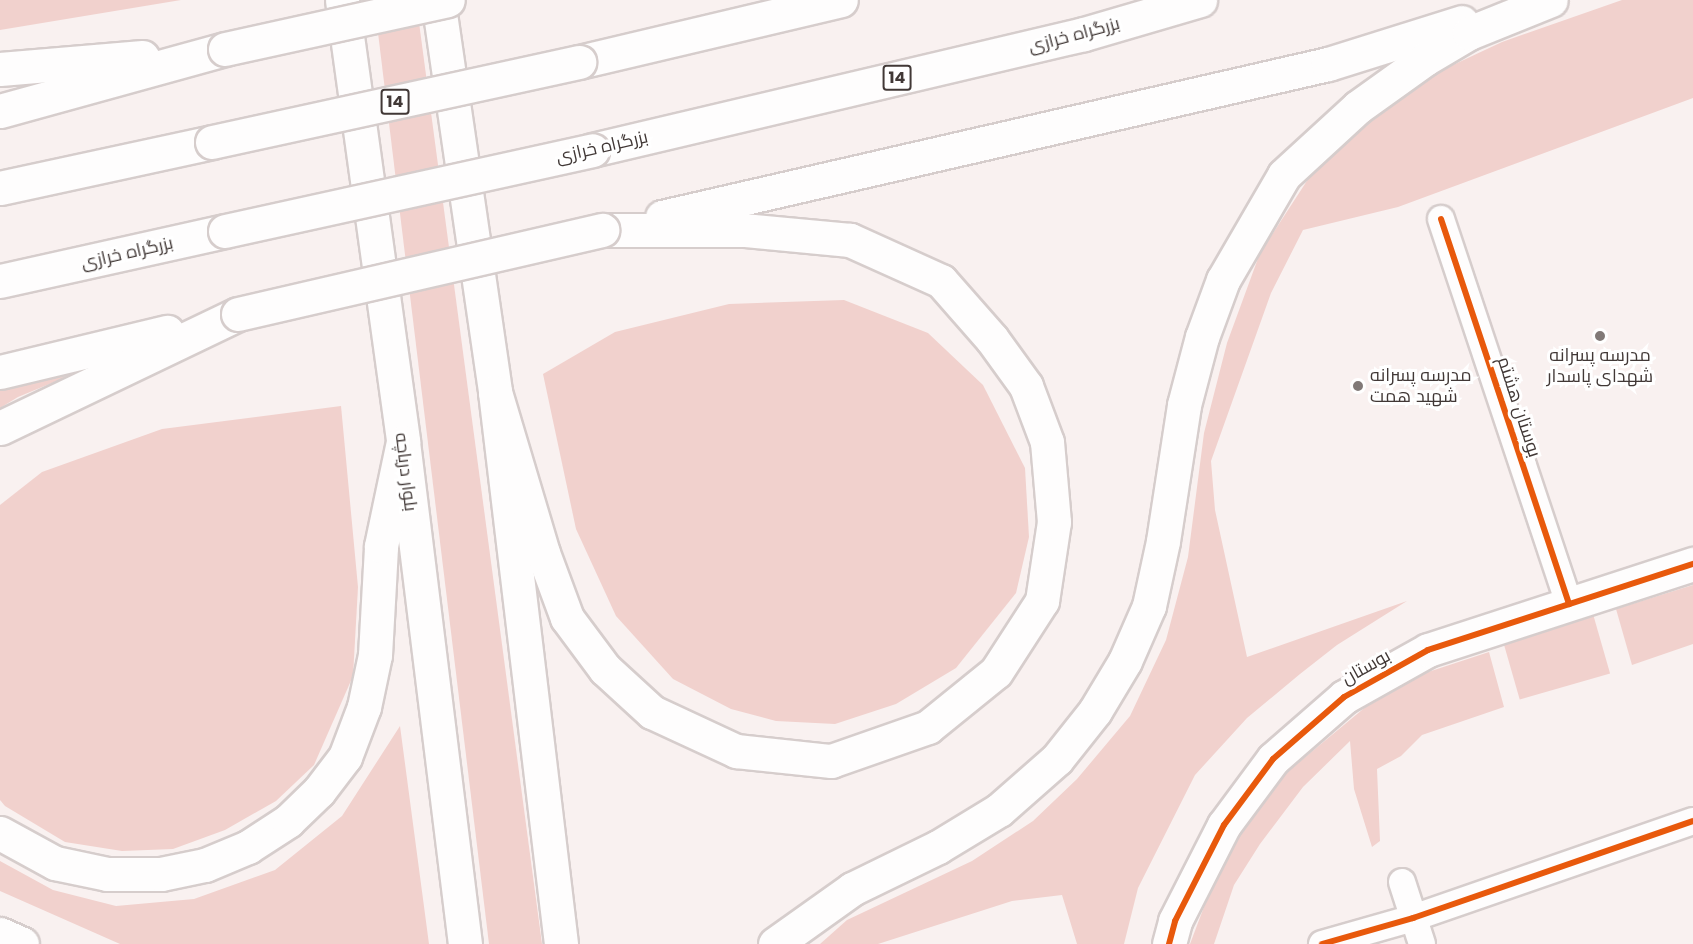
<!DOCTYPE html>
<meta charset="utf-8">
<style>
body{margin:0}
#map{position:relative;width:1693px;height:944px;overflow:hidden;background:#f9f1f0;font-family:Poppins,Cairo,sans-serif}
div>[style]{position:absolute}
.green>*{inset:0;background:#f1d1cd;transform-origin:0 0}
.roads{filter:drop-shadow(2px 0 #d6cdcc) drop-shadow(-2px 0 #d6cdcc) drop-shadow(0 2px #d6cdcc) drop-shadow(0 -2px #d6cdcc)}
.street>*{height:26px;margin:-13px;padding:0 13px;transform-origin:13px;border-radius:13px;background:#fefdfd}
.secondary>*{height:33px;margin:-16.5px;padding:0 16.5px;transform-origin:16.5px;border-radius:16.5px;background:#fefdfd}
.highway>*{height:33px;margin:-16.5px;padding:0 16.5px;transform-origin:16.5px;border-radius:16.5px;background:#fefdfd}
.bridges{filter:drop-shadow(2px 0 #d6cdcc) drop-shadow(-2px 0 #d6cdcc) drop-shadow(0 2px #d6cdcc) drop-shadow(0 -2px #d6cdcc)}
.highway-bridge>*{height:33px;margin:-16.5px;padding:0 16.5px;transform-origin:16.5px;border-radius:16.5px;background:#fefdfd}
.cycleway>*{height:6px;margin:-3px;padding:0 3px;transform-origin:3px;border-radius:3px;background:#e8590c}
.dots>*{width:16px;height:16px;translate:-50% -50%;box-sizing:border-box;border:3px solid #fff;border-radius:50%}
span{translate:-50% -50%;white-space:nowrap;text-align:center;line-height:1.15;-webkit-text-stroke:6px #fff;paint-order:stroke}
.shield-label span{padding:2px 4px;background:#fff;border:2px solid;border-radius:4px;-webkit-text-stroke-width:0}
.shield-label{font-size:16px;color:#413836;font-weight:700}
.street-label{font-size:18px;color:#413836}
.poi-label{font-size:18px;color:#413836}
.left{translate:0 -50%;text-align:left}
</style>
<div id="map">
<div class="green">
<div style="clip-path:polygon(0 0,181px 0,0 30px)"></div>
<div style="clip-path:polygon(374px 0,416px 0,542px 944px,489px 944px)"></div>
<div style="clip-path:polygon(1622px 0,1693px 0,1693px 98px,1398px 207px,1303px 230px,1271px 293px,1211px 461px,1215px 510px,1247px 657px,1407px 601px,1337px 645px,1300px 674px,1247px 718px,1195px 775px,1138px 888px,1124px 944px,1077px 944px,1062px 895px,1012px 901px,878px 944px,820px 944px,847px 920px,972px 861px,1033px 821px,1077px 779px,1130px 716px,1166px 640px,1188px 557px,1204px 433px,1227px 343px,1260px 253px,1314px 170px,1364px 123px,1438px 72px,1502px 42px)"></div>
<div style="clip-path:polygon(844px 300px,928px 333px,983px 385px,1025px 468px,1029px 537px,1016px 593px,956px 668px,896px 704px,835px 724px,776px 721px,731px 709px,673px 679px,616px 616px,576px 529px,543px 374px,615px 332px,729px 304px)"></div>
<div style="clip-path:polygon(100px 363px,18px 397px,0 408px,0 384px)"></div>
<div style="clip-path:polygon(341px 406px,358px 587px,353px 676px,314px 765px,276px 801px,225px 830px,173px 849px,122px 851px,65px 842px,5px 806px,0 800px,0 505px,42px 472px,162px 429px)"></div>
<div style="clip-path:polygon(1693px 585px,1693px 644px,1632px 665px,1616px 609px)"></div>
<div style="left:1593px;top:614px;width:62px;height:94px;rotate:74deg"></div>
<div style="clip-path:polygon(1489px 652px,1504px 707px,1422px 735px,1401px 756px,1377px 769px,1380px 841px,1372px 847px,1354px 789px,1350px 741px,1303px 787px,1260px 844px,1234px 885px,1214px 944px,1190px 944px,1210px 891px,1240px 836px,1280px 778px,1374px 700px,1425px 673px)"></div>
<div style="clip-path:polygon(400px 726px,429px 944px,120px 944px,0 891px,0 861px,53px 890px,116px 906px,194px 899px,275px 870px,342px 816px)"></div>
</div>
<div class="roads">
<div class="street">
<div style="left:1441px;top:219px;width:406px;rotate:71.6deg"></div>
<div style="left:1402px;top:882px;width:65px;rotate:72.1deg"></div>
<div style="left:1322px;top:944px;width:95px;rotate:-15.9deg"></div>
<div style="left:1413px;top:918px;width:296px;rotate:-19.1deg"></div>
</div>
<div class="secondary">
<div style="left:342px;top:0;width:446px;rotate:82.1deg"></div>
<div style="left:403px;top:442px;width:506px;rotate:82.96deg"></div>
<div style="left:438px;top:0;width:396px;rotate:81.7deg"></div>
<div style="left:495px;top:392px;width:556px;rotate:83.18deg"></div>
<div style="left:1169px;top:944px;width:24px;rotate:-75deg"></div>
<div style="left:1175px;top:921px;width:108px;rotate:-63deg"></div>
<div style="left:1224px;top:825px;width:82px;rotate:-53.4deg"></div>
<div style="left:1273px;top:759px;width:94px;rotate:-41.1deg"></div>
<div style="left:1344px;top:697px;width:96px;rotate:-29.2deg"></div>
<div style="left:1428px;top:650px;width:279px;rotate:-18deg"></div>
</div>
<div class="highway">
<div style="left:579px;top:62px;width:269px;rotate:-13.3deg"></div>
<div style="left:0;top:69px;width:143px;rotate:-4.8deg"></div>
<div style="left:0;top:111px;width:233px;rotate:-15.4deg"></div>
<div style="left:592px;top:150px;width:505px;rotate:-13.27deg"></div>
<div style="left:1084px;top:34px;width:121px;rotate:-16.3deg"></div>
<div style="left:0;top:188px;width:217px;rotate:-12.2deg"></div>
<div style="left:662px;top:217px;width:683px;rotate:-12.94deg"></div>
<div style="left:1328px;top:64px;width:140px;rotate:-17.4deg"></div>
<div style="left:0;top:281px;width:230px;rotate:-12.5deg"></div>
<div style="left:0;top:372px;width:172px;rotate:-13.5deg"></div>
<div style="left:495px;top:392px;width:168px;rotate:73.4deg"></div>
<div style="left:543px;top:553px;width:69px;rotate:69.7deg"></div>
<div style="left:567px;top:618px;width:64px;rotate:53.3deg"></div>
<div style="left:605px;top:669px;width:64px;rotate:42.5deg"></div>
<div style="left:652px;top:712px;width:93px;rotate:24.9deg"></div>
<div style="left:736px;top:751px;width:96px;rotate:6deg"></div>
<div style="left:831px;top:761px;width:103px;rotate:-19.3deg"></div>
<div style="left:928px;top:727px;width:87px;rotate:-39deg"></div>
<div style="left:996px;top:672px;width:85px;rotate:-57.1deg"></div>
<div style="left:1042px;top:601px;width:80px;rotate:-81.4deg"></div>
<div style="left:1054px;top:522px;width:80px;rotate:-95deg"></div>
<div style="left:1047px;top:442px;width:60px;rotate:-110.6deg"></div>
<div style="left:1026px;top:386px;width:58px;rotate:-125.9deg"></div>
<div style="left:992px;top:339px;width:77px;rotate:-131.3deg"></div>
<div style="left:941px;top:281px;width:100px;rotate:-155.7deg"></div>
<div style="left:850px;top:240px;width:105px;rotate:-174.6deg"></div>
<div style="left:745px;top:230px;width:143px;rotate:180deg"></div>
<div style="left:0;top:428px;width:264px;rotate:-25.6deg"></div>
<div style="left:0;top:833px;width:63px;rotate:28.6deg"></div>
<div style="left:55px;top:863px;width:53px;rotate:11.9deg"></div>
<div style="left:107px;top:874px;width:54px"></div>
<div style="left:161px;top:874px;width:45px;rotate:-11.6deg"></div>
<div style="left:205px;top:865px;width:47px;rotate:-22.7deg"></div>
<div style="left:248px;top:847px;width:48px;rotate:-33deg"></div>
<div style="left:288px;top:821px;width:43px;rotate:-44.1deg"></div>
<div style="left:319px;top:791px;width:43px;rotate:-52.6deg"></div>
<div style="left:345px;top:757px;width:53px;rotate:-69.2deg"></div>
<div style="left:364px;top:707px;width:53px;rotate:-78.1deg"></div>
<div style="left:375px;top:655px;width:109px;rotate:-86.8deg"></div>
<div style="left:381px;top:546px;width:106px;rotate:-78.1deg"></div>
<div style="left:0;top:934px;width:24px;rotate:24deg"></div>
<div style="left:775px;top:944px;width:95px;rotate:-35.5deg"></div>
<div style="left:852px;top:889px;width:96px;rotate:-26deg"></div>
<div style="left:938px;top:847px;width:71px;rotate:-31.2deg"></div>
<div style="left:999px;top:810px;width:77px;rotate:-41.3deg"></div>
<div style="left:1057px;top:759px;width:61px;rotate:-51.6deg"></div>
<div style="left:1095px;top:711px;width:58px;rotate:-59deg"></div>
<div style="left:1125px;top:661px;width:60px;rotate:-66.4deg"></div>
<div style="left:1149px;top:606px;width:66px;rotate:-77.8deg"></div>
<div style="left:1163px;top:541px;width:138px;rotate:-81.2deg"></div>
<div style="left:1184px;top:405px;width:70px;rotate:-75.2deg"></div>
<div style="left:1202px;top:337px;width:61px;rotate:-69.8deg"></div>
<div style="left:1223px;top:280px;width:121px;rotate:-59.8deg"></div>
<div style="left:1284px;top:175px;width:100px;rotate:-42.6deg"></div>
<div style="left:1358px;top:107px;width:82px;rotate:-35.6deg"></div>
<div style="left:1425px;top:59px;width:51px;rotate:-30.6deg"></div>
<div style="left:1469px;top:33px;width:88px;rotate:-21.9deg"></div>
</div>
</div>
<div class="bridges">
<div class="highway-bridge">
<div style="left:225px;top:49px;width:228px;rotate:-12.4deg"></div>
<div style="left:212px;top:142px;width:376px;rotate:-12.3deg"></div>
<div style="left:225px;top:231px;width:376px;rotate:-12.4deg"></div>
<div style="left:238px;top:314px;width:374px;rotate:-13deg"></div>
</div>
</div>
<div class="cycleway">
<div style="left:1441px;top:219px;width:406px;rotate:71.6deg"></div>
<div style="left:1169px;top:944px;width:24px;rotate:-75deg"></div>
<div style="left:1175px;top:921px;width:108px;rotate:-63deg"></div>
<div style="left:1224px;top:825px;width:82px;rotate:-53.4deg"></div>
<div style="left:1273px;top:759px;width:94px;rotate:-41.1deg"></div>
<div style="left:1344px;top:697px;width:96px;rotate:-29.2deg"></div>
<div style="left:1428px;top:650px;width:279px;rotate:-18deg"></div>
<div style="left:1322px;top:944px;width:95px;rotate:-15.9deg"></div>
<div style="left:1413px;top:918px;width:296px;rotate:-19.1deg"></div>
</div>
<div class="dots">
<div style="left:1600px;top:336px;background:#817977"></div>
<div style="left:1358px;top:386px;background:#817977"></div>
</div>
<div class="shield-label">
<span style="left:897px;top:78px">14</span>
<span style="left:395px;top:102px">14</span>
</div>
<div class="street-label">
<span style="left:1074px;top:35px;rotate:-15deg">بزرگراه خرازی</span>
<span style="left:602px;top:147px;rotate:-13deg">بزرگراه خرازی</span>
<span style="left:127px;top:253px;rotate:-13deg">بزرگراه خرازی</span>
<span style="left:1519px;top:407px;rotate:72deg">بوستان هشتم</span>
<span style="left:406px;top:472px;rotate:83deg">بلوار دریاچه</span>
<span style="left:1366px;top:667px;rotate:-29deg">بوستان</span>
</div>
<div class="poi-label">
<span style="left:1600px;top:366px">مدرسه پسرانه<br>شهدای پاسدار</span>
<span class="left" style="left:1370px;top:386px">مدرسه پسرانه<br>شهید همت</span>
</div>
</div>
